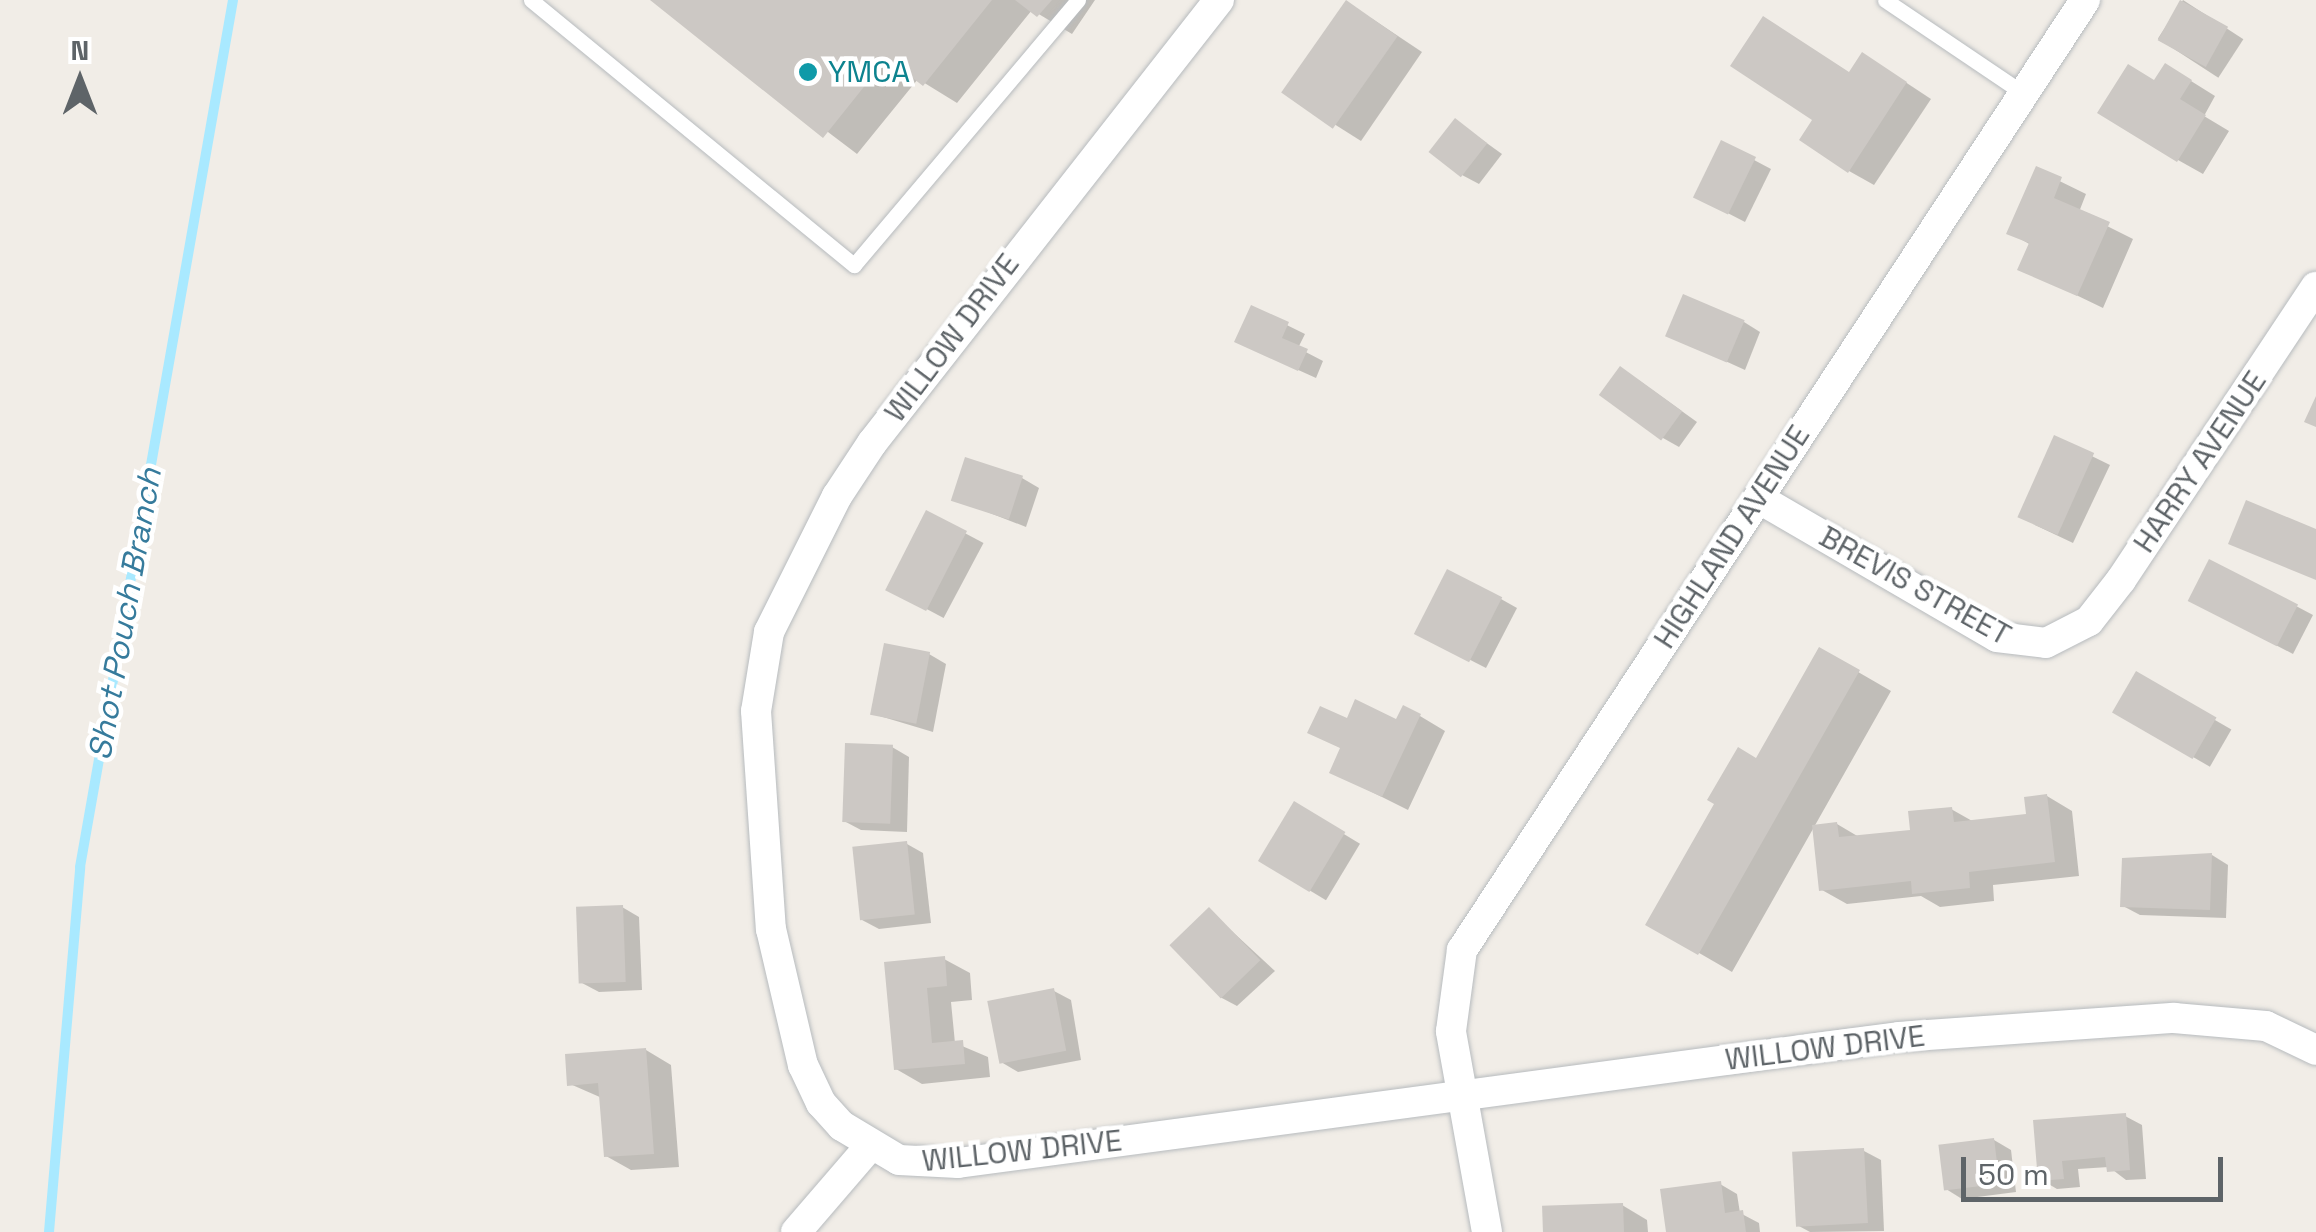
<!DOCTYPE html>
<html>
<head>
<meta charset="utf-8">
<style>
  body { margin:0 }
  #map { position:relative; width:2316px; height:1232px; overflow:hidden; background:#f1ede7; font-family:"Space Grotesk",sans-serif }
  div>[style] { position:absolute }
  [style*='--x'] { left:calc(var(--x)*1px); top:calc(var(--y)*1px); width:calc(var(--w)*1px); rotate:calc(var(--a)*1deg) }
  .shadow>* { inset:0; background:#0003; transform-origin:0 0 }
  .stream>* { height:10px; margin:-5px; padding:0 5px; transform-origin:5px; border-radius:5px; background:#a9e9ff }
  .building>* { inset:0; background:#ccc8c4; transform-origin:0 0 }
  .roads { filter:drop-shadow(0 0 2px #b7bbbe) drop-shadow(0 0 2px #b7bbbe) }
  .service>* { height:15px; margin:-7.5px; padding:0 7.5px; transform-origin:7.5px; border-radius:7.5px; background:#fff }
  .minor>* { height:30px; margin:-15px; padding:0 15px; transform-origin:15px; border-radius:15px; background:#fff }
  .dots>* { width:28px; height:28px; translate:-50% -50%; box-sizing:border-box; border:5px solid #fff; border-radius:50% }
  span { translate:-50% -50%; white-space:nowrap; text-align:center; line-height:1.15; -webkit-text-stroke:9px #fff; paint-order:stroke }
  .culture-label { font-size:30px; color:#0d838f }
  .left { translate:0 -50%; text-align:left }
  .street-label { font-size:30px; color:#5e6468 }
  .water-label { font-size:32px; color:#367b9c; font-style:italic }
  .north { position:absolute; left:30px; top:30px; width:100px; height:100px; -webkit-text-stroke:8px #fff; paint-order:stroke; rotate:0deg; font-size:28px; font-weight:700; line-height:40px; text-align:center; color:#5e6468 }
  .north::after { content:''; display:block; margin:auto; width:35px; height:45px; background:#5e6468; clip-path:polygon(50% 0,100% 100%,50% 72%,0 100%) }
  .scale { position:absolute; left:1961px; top:1157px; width:262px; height:45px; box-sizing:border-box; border:5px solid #5e6468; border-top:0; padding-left:12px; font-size:30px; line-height:35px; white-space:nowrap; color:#5e6468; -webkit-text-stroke:8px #fff; paint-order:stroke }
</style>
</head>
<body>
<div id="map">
  <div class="shadow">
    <div style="clip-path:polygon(654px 0,1095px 0,1072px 34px,1032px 10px,957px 103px,918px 79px,857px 154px)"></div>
    <div style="left:2183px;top:0;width:72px;height:46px;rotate:33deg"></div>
    <div style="clip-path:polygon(1371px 18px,1422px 52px,1361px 141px,1285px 93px)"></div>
    <div style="clip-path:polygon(1887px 70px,1931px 99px,1874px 185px,1849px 171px,1851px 74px)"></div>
    <div style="clip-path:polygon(2191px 81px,2215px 96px,2204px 116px,2229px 131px,2203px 174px,2178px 160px,2156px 83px)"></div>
    <div style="clip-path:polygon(1456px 121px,1502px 154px,1479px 184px,1462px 175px)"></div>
    <div style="clip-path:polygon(1722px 143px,1771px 169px,1745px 222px,1712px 205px)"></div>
    <div style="clip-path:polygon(2037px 170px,2086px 194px,2079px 212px,2133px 239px,2103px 308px,2020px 268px,2031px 245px,2010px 233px)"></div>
    <div style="clip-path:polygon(1252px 308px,1305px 334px,1298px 348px,1323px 361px,1316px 378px,1254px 350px)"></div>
    <div style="clip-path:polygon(1744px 322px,1760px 332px,1745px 370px,1668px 335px)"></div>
    <div style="clip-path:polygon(1637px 379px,1697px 422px,1679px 447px,1663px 438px)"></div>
    <div style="clip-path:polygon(2055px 438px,2110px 465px,2073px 543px,2035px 525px)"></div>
    <div style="clip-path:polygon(1022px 478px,1039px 488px,1026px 527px,954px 499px)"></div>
    <div style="left:927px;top:513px;width:64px;height:85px;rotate:28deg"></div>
    <div style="clip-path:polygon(1501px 599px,1517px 608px,1486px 668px,1439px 644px)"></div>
    <div style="clip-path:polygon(2296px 606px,2313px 615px,2293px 654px,2207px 609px)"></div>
    <div style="clip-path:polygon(1820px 650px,1891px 691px,1732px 972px,1649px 924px,1757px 761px)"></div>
    <div style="clip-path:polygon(929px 654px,946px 664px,933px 732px,873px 714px)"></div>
    <div style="left:2137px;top:675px;width:109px;height:43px;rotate:30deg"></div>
    <div style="clip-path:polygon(1420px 716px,1445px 731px,1408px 810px,1332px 772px,1343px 749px,1310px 732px)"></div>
    <div style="clip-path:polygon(892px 747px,909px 757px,907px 832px,861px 830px,844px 821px)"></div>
    <div style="clip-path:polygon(2047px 796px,2072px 811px,2079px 876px,1993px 885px,1994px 901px,1940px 907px,1921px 896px,1847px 904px,1822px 890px,1837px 824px,1859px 837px,1913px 832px,1951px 809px,1974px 822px,2029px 816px)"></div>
    <div style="left:1294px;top:804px;width:77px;height:66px;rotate:31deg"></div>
    <div style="clip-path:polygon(907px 844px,923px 853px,931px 923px,879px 929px,862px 920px)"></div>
    <div style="clip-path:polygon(2212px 855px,2228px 865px,2226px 918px,2140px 915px,2123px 906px)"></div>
    <div style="clip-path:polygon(622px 907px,639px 917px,642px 990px,599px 992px,582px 983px)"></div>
    <div style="clip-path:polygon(1209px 910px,1275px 971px,1237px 1006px,1220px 997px)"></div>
    <div style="clip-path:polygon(944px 959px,970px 973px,972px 1000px,951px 1002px,955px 1043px,988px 1057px,990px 1077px,922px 1084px,896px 1069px,887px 964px)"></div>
    <div style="clip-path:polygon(1054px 991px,1071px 1000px,1081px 1060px,1018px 1072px,1001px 1062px)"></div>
    <div style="clip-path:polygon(646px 1050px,671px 1065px,679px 1167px,631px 1170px,606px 1156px,602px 1098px,570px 1084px)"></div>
    <div style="clip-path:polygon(2125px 1116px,2142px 1125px,2146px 1179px,2126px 1180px,2109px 1167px,2078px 1169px,2080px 1187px,2057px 1189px,2040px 1179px,2036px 1122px)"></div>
    <div style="clip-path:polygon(1994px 1140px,2011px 1150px,2016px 1192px,1962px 1199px,1946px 1189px)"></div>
    <div style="clip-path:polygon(1864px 1151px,1881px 1160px,1884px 1231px,1810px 1232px,1797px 1225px)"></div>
    <div style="clip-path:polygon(1720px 1184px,1737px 1194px,1740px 1213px,1759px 1223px,1760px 1232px,1668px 1232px)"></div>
    <div style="clip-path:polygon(1622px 1205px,1647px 1220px,1648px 1232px,1546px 1232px)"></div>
  </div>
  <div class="stream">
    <div style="--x:49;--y:1232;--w:366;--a:-85.1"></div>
    <div style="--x:80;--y:867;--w:880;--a:-79.99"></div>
  </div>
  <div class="building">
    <div style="clip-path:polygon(650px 0,992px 0,923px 86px,887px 58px,823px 138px)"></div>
    <div style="clip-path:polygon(1015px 0,1052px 0,1037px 17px)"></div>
    <div style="left:1346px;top:0;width:63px;height:113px;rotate:35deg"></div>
    <div style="left:2180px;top:0;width:55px;height:46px;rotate:29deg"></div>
    <div style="clip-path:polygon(1763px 16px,1849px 72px,1862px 52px,1907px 82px,1848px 173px,1799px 140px,1812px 120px,1730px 66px)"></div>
    <div style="clip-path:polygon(2165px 63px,2192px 80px,2180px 99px,2206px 115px,2177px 162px,2097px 113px,2128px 64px,2154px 80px)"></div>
    <div style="left:1455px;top:118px;width:41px;height:43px;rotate:38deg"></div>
    <div style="left:1721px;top:140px;width:39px;height:64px;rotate:26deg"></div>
    <div style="clip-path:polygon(2036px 166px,2062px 177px,2054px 198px,2110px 222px,2077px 296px,2017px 270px,2029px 243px,2006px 234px)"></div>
    <div style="left:1683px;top:294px;width:67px;height:46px;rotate:23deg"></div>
    <div style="clip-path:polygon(1251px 305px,1289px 322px,1282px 338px,1308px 349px,1298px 371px,1234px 342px)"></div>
    <div style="left:1620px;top:366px;width:77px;height:36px;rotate:36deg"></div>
    <div style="clip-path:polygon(2316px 396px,2316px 427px,2304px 422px)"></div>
    <div style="left:2054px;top:435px;width:44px;height:90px;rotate:24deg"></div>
    <div style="left:965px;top:457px;width:61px;height:46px;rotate:18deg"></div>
    <div style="clip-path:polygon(2246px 500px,2316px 529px,2316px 580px,2228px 544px)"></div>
    <div style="left:926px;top:510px;width:46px;height:90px;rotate:27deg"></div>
    <div style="left:2209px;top:559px;width:100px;height:47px;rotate:27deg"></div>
    <div style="left:1447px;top:569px;width:62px;height:73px;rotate:27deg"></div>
    <div style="left:884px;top:643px;width:47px;height:73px;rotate:11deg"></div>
    <div style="clip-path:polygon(1819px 647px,1860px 670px,1698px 955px,1645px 925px,1714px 804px,1707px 800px,1738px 747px,1756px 758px)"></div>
    <div style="left:2136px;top:671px;width:93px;height:48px;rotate:30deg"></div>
    <div style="clip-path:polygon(1355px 699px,1396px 719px,1403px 705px,1421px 714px,1382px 797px,1329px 773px,1340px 748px,1307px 733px,1320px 706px,1347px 718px)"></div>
    <div style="left:845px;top:743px;width:48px;height:79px;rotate:2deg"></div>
    <div style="clip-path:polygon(2047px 794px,2055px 862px,1969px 872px,1970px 888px,1912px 894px,1911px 881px,1819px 891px,1812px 825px,1837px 822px,1839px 837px,1910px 830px,1908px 811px,1952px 807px,1954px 822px,2026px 814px,2024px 797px)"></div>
    <div style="left:1294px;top:801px;width:60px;height:70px;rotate:31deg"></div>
    <div style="left:907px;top:841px;width:74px;height:55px;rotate:84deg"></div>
    <div style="clip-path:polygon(2212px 853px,2210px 910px,2120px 907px,2122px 858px)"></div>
    <div style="left:623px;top:905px;width:77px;height:47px;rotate:88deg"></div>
    <div style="left:1209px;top:907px;width:74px;height:55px;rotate:46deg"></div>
    <div style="clip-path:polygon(945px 956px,947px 986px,927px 988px,932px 1043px,963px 1040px,965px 1064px,894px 1070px,884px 962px)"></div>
    <div style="left:1054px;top:988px;width:64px;height:68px;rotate:79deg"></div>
    <div style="clip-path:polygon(646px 1048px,654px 1154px,604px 1157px,598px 1083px,567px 1086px,565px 1054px)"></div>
    <div style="clip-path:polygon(2126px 1113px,2130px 1170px,2107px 1172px,2105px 1157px,2062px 1161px,2064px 1179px,2038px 1181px,2033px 1120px)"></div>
    <div style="left:1994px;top:1138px;width:46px;height:56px;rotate:83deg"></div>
    <div style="left:1864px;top:1148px;width:75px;height:72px;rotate:87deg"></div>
    <div style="clip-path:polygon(1721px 1181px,1725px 1213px,1743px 1210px,1746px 1232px,1666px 1232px,1660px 1189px)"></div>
    <div style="left:1623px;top:1203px;width:29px;height:81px;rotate:88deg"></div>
  </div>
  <div class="roads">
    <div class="service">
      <div style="--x:531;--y:0;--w:418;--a:39.4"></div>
      <div style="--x:854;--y:265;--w:347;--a:-49.8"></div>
      <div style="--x:1885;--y:0;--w:166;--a:34"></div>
    </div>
    <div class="minor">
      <div style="--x:1219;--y:0;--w:563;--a:128.07"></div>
      <div style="--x:872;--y:443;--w:64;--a:123.4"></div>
      <div style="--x:837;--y:496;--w:152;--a:116.6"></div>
      <div style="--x:769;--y:632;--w:80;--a:99.3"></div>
      <div style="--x:756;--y:711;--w:219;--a:86.1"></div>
      <div style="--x:771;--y:929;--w:140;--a:76.8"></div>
      <div style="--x:803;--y:1065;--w:42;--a:64.7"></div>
      <div style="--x:821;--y:1103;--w:31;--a:48"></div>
      <div style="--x:842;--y:1126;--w:66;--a:30.8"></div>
      <div style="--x:899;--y:1160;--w:59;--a:2.9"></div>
      <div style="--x:958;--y:1163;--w:949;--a:-7.63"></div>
      <div style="--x:1899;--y:1037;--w:276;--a:-4"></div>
      <div style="--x:2174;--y:1018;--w:92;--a:5"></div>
      <div style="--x:2266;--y:1026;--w:55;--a:25.6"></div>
      <div style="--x:1758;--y:498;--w:276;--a:30.2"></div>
      <div style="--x:1997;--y:637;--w:49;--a:7"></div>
      <div style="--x:2046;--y:643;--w:48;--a:-27.1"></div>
      <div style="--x:2089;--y:621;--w:52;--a:-52"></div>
      <div style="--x:2121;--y:580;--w:352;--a:-56.4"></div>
      <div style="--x:796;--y:1232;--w:112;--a:-49.3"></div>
      <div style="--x:1487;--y:1232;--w:204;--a:-100.2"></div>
      <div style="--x:1451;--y:1031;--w:82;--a:-82.3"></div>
      <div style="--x:1462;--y:950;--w:1136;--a:-56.74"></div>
    </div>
  </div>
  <div class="dots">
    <div style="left:808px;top:72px;background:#0f9aa8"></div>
  </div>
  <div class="culture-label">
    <span class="left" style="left:828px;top:72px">YMCA</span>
  </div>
  <div class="street-label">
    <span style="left:952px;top:338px;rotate:-53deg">WILLOW DRIVE</span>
    <span style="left:2200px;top:462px;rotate:-56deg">HARRY AVENUE</span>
    <span style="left:1732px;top:537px;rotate:-57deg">HIGHLAND AVENUE</span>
    <span style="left:1915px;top:586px;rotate:29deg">BREVIS STREET</span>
    <span style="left:1825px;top:1048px;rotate:-7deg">WILLOW DRIVE</span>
    <span style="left:1022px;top:1151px;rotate:-6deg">WILLOW DRIVE</span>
  </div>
  <div class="water-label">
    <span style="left:125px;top:614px;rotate:-80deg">Shot Pouch Branch</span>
  </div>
  <div class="north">N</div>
  <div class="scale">50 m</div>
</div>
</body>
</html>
